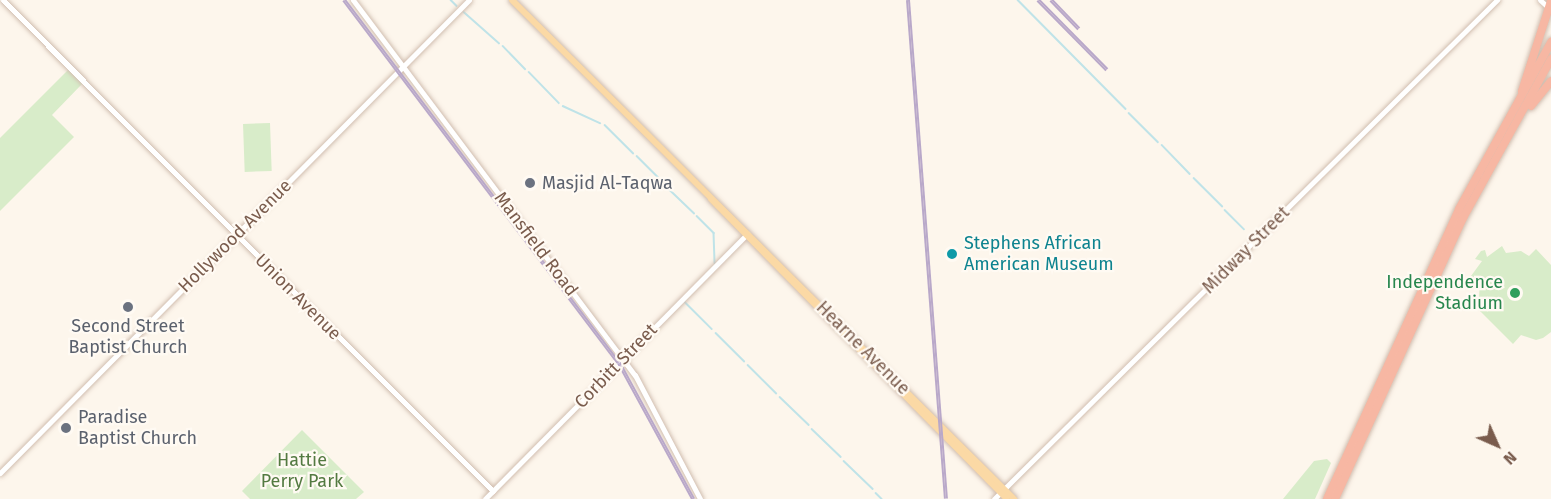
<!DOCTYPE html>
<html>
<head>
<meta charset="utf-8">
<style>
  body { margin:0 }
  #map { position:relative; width:1551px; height:499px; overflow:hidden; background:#fdf6ec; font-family:"Fira Sans",sans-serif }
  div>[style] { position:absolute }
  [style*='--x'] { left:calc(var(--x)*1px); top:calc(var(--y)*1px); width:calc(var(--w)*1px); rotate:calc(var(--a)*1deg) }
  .green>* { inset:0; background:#d8ecc9; transform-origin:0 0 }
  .stream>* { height:1.5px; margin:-0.75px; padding:0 0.75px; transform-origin:0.75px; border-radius:0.75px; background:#bfe3e8 }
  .roads { filter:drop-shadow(0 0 2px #d1beb0) drop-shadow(0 0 2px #d1beb0) }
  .tertiary>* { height:4.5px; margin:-2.25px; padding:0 2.25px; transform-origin:2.25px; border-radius:2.25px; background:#fff }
  .secondary>* { height:5px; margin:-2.5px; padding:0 2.5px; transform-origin:2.5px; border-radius:2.5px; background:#fff }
  .primary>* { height:6px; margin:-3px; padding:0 3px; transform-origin:3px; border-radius:3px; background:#fbd9a5 }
  .motorway>* { height:8px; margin:-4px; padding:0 4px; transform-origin:4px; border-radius:4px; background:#f7b7a3 }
  .rail>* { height:4px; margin-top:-2px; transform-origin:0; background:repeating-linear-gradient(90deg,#fffaf3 0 4.5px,#b9a8c9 0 9px); box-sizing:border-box; border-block:2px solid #b9a8c9 }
  .dots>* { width:16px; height:16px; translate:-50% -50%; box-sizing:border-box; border:3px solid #fffaf3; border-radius:50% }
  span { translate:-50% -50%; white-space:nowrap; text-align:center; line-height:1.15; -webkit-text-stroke:4.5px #fffaf3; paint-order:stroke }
  .worship-label { font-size:18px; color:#5b616d }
  .left { translate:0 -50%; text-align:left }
  .street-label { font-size:18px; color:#7a5c4d }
  .culture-label { font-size:18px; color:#0d838f }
  .leisure-label { font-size:18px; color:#27864d }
  .right { translate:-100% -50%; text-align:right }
  .park-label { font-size:18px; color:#537a41 }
  .north { position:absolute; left:1467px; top:415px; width:60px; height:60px; -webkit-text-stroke:4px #fffaf3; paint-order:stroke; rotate:135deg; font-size:16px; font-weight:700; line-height:24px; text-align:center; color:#7a5c4d }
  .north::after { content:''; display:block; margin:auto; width:21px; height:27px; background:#7a5c4d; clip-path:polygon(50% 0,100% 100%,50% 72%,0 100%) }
</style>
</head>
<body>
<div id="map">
  <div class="green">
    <div style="clip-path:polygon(68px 70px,82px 84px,52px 115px,74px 137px,0 211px,0 138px)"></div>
    <div style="left:270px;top:123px;width:48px;height:27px;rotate:88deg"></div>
    <div style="clip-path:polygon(1502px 246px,1506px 253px,1521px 251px,1529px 256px,1536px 249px,1551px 265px,1551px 332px,1543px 338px,1536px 340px,1521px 335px,1513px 344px,1479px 310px,1484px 305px,1479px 298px,1480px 281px,1471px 276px,1482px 261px,1475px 259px,1481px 251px,1485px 250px,1487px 257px)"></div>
    <div style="clip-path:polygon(302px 430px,364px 492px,356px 499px,250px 499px,242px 491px)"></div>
    <div style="clip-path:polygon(1327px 459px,1331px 463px,1315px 499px,1283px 499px,1314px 461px)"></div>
  </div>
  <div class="stream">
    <div style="--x:451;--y:0;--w:8;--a:45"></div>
    <div style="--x:1018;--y:0;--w:153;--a:45.3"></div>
    <div style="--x:464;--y:12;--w:47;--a:41.5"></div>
    <div style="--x:503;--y:46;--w:32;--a:46"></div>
    <div style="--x:529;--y:72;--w:43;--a:45.9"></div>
    <div style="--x:563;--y:106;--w:41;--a:24.7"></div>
    <div style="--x:1129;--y:113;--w:41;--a:45"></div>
    <div style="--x:605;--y:125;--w:40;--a:45"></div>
    <div style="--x:1162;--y:145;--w:40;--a:46"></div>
    <div style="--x:637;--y:156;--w:41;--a:45"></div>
    <div style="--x:1194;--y:178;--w:40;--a:45"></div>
    <div style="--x:669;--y:189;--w:35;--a:44"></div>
    <div style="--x:1225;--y:210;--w:27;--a:45"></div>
    <div style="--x:697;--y:216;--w:24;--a:45"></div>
    <div style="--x:714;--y:233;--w:30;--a:88"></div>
    <div style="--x:685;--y:302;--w:38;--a:45"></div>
    <div style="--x:716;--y:333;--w:40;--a:45"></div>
    <div style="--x:748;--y:365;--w:40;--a:45"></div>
    <div style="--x:780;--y:397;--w:40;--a:44"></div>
    <div style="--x:812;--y:429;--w:40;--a:44"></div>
    <div style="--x:844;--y:461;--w:40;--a:44"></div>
    <div style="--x:876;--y:493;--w:8;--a:45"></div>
  </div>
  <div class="roads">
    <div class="tertiary">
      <div style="--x:3;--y:0;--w:694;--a:45.06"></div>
      <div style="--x:485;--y:499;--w:373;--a:-45.3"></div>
      <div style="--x:994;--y:499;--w:709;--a:-44.77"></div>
    </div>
    <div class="secondary">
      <div style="--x:353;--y:0;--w:469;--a:53.1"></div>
      <div style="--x:635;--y:375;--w:140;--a:62.3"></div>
      <div style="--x:1540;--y:0;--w:13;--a:42"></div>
      <div style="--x:0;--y:473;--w:666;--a:-45.24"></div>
    </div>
    <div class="primary">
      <div style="--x:512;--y:0;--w:708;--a:44.83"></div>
      <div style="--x:711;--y:199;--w:421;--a:45.4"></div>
    </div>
    <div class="motorway">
      <div style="--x:1522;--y:91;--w:95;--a:-72.1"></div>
      <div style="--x:1531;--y:106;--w:32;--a:-51"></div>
      <div style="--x:1327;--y:499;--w:319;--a:-65.5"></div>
      <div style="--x:1459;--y:209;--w:191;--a:-61.1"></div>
      <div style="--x:1335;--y:499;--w:309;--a:-65.5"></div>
      <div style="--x:1463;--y:218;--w:182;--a:-61"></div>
    </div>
  </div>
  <div class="rail">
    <div style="--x:344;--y:0;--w:455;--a:52.9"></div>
    <div style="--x:619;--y:363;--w:155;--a:61.4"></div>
    <div style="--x:908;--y:0;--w:500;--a:85.65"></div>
    <div style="--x:1038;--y:0;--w:98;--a:45.4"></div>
    <div style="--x:1051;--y:0;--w:40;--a:46"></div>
  </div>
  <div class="dots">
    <div style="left:530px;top:183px;background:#6b7280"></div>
    <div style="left:952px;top:254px;background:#0f9aa8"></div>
    <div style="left:1515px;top:293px;background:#2e9e5b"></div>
    <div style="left:128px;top:307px;background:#6b7280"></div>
    <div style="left:66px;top:428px;background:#6b7280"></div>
  </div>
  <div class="worship-label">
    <span class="left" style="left:542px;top:183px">Masjid Al-Taqwa</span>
    <span style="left:128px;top:337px">Second Street<br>Baptist Church</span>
    <span class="left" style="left:78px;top:428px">Paradise<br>Baptist Church</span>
  </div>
  <div class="street-label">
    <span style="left:235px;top:236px;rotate:-45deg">Hollywood Avenue</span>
    <span style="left:536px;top:244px;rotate:53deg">Mansfield Road</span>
    <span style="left:1246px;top:250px;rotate:-45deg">Midway Street</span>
    <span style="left:298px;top:297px;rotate:45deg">Union Avenue</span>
    <span style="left:863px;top:348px;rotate:45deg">Hearne Avenue</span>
    <span style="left:616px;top:366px;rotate:-46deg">Corbitt Street</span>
  </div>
  <div class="culture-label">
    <span class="left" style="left:964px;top:254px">Stephens African<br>American Museum</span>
  </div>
  <div class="leisure-label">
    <span class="right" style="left:1503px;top:293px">Independence<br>Stadium</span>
  </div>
  <div class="park-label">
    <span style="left:302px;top:471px">Hattie<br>Perry Park</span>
  </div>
  <div class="north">N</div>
</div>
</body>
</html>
